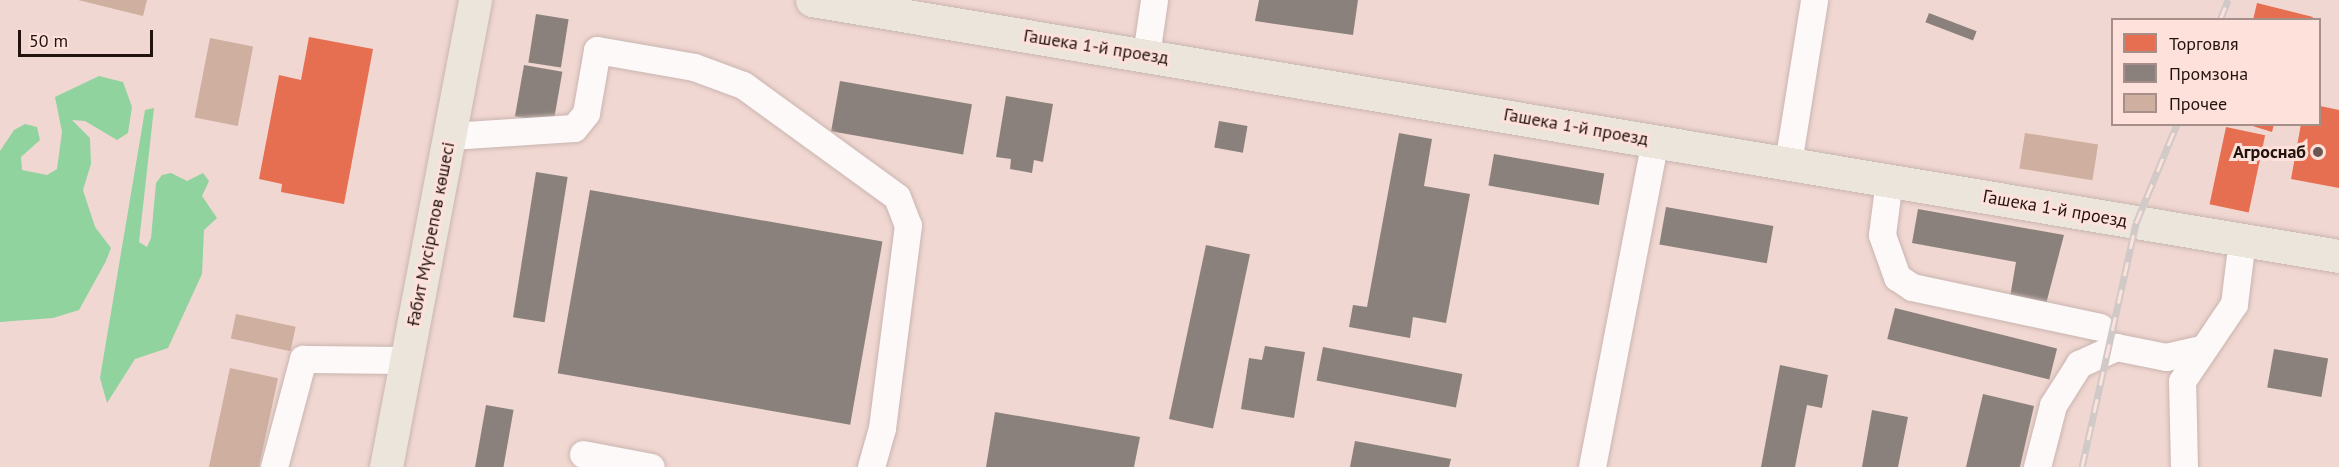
<!DOCTYPE html>
<html>
<head>
<meta charset="utf-8">
<style>
  body { margin:0 }
  #map { position:relative; width:2339px; height:467px; overflow:hidden; background:#f1d7d1; font-family:"PT Sans",sans-serif }
  div>[style] { position:absolute }
  [style*='--x'] { left:calc(var(--x)*1px); top:calc(var(--y)*1px); width:calc(var(--w)*1px); rotate:calc(var(--a)*1deg) }
  .water>* { inset:0; background:#90d39f }
  .shops>* { inset:0; background:#e76f51; transform-origin:0 0 }
  .industry>* { inset:0; background:#8a817c; transform-origin:0 0 }
  .building>* { inset:0; background:#ceafa0; transform-origin:0 0 }
  .roads { filter:drop-shadow(0 0 2px #c9b5b1) drop-shadow(0 0 2px #c9b5b1) }
  .minor>* { height:27px; margin:-13.5px; padding:0 13.5px; transform-origin:13.5px; border-radius:13.5px; background:#fdf9f8 }
  .major>* { height:33px; margin:-16.5px; padding:0 16.5px; transform-origin:16.5px; border-radius:16.5px; background:#ebe5dc }
  .rail>* { height:7px; margin-top:-3.5px; transform-origin:0; background:repeating-linear-gradient(90deg,#fee1db 0 14px,#d0c9c7 0 28px); box-sizing:border-box; border-block:2px solid #d0c9c7 }
  .dots>* { width:16px; height:16px; translate:-50% -50%; box-sizing:border-box; border:3px solid #fee1db; border-radius:50% }
  span { translate:-50% -50%; white-space:nowrap; text-align:center; line-height:1.15; -webkit-text-stroke:6px #fee1db; paint-order:stroke }
  .street-label { font-size:18px; color:#23130f }
  .poi-label { font-size:18px; color:#23130f; font-weight:700 }
  .right { translate:-100% -50%; text-align:right }
  .legend { position:absolute; left:2111px; top:18px; width:210px; height:108px; box-sizing:border-box; background:#fee1db; border:2px solid #a68f89; margin:0; padding:8px 10px; list-style:none; font-size:18px; color:#23130f }
  .legend li { display:flex; align-items:center; gap:12px; height:30px }
  .legend b { width:30px; border:2px solid #a68f89 }
  .scale { position:absolute; left:18px; top:30px; width:135px; height:27px; box-sizing:border-box; border:3px solid #23130f; border-top:0; padding-left:8px; font-size:18px; line-height:21px; white-space:nowrap; color:#23130f; -webkit-text-stroke:4px #fee1db; paint-order:stroke }
</style>
</head>
<body>
<div id="map">
  <div class="water">
    <div style="clip-path:polygon(99px 76px,123px 82px,132px 107px,128px 133px,117px 140px,85px 121px,72px 120px,90px 138px,91px 164px,83px 190px,95px 227px,111px 248px,106px 261px,79px 310px,53px 318px,0 322px,0 151px,14px 130px,25px 124px,37px 127px,40px 140px,21px 157px,22px 170px,47px 175px,57px 169px,62px 132px,55px 97px)"></div>
    <div style="clip-path:polygon(154px 108px,139px 242px,147px 247px,151px 238px,156px 183px,162px 175px,171px 173px,187px 181px,203px 173px,209px 181px,202px 196px,217px 218px,204px 230px,202px 274px,168px 348px,135px 359px,107px 403px,100px 378px,145px 110px)"></div>
  </div>
  <div class="shops">
    <div style="clip-path:polygon(2257px 3px,2313px 17px,2312px 20px,2253px 20px)"></div>
    <div style="clip-path:polygon(309px 37px,373px 49px,344px 204px,281px 192px,282px 184px,259px 179px,279px 75px,301px 80px)"></div>
    <div style="clip-path:polygon(2320px 106px,2339px 110px,2339px 188px,2291px 179px,2301px 124px,2320px 124px)"></div>
    <div style="clip-path:polygon(2246px 124px,2274px 124px,2272px 132px)"></div>
    <div style="left:2226px;top:127px;width:40px;height:79px;rotate:12deg"></div>
  </div>
  <div class="industry">
    <div style="clip-path:polygon(1259px 0,1358px 0,1353px 35px,1255px 21px)"></div>
    <div style="left:1929px;top:13px;width:51px;height:10px;rotate:21deg"></div>
    <div style="left:536px;top:14px;width:33px;height:49px;rotate:9deg"></div>
    <div style="left:524px;top:65px;width:39px;height:52px;rotate:10deg"></div>
    <div style="left:840px;top:81px;width:134px;height:51px;rotate:10deg"></div>
    <div style="clip-path:polygon(1006px 96px,1053px 104px,1043px 162px,1034px 160px,1032px 173px,1010px 169px,1011px 159px,996px 157px)"></div>
    <div style="left:1219px;top:121px;width:29px;height:27px;rotate:10deg"></div>
    <div style="clip-path:polygon(1399px 133px,1432px 139px,1424px 186px,1470px 194px,1446px 323px,1413px 317px,1410px 338px,1349px 327px,1353px 305px,1367px 307px)"></div>
    <div style="left:1494px;top:154px;width:112px;height:32px;rotate:10deg"></div>
    <div style="left:536px;top:172px;width:32px;height:147px;rotate:9deg"></div>
    <div style="left:590px;top:190px;width:297px;height:186px;rotate:10deg"></div>
    <div style="left:1666px;top:207px;width:109px;height:38px;rotate:10deg"></div>
    <div style="clip-path:polygon(1918px 209px,2064px 235px,2046px 304px,2010px 297px,2016px 262px,1912px 243px)"></div>
    <div style="left:1206px;top:245px;width:45px;height:178px;rotate:12deg"></div>
    <div style="left:1895px;top:308px;width:167px;height:32px;rotate:14deg"></div>
    <div style="clip-path:polygon(1265px 346px,1305px 352px,1294px 418px,1241px 409px,1249px 358px,1262px 360px)"></div>
    <div style="left:1323px;top:347px;width:142px;height:34px;rotate:11deg"></div>
    <div style="left:2274px;top:349px;width:55px;height:39px;rotate:10deg"></div>
    <div style="clip-path:polygon(1780px 365px,1828px 375px,1822px 408px,1807px 405px,1795px 467px,1761px 467px)"></div>
    <div style="clip-path:polygon(1983px 394px,2034px 406px,2020px 467px,1966px 467px)"></div>
    <div style="left:486px;top:405px;width:28px;height:63px;rotate:10deg"></div>
    <div style="clip-path:polygon(1872px 410px,1908px 417px,1898px 467px,1862px 467px)"></div>
    <div style="clip-path:polygon(995px 412px,1140px 437px,1134px 467px,986px 467px)"></div>
    <div style="clip-path:polygon(1355px 441px,1451px 459px,1449px 467px,1350px 467px)"></div>
  </div>
  <div class="building">
    <div style="clip-path:polygon(78px 0,147px 0,143px 16px)"></div>
    <div style="left:210px;top:38px;width:44px;height:81px;rotate:11deg"></div>
    <div style="left:2025px;top:133px;width:74px;height:36px;rotate:9deg"></div>
    <div style="left:236px;top:314px;width:61px;height:25px;rotate:12deg"></div>
    <div style="left:230px;top:368px;width:49px;height:101px;rotate:12deg"></div>
  </div>
  <div class="roads">
    <div class="minor">
      <div style="--x:1146;--y:55;--w:56;--a:-81.7"></div>
      <div style="--x:450;--y:136;--w:124;--a:-3.7"></div>
      <div style="--x:574;--y:128;--w:19;--a:-51"></div>
      <div style="--x:586;--y:113;--w:64;--a:-80.1"></div>
      <div style="--x:597;--y:50;--w:98;--a:9.9"></div>
      <div style="--x:694;--y:67;--w:52;--a:20.2"></div>
      <div style="--x:743;--y:85;--w:190;--a:36"></div>
      <div style="--x:897;--y:197;--w:30;--a:69"></div>
      <div style="--x:908;--y:225;--w:205;--a:97.3"></div>
      <div style="--x:882;--y:428;--w:41;--a:105.8"></div>
      <div style="--x:1788;--y:163;--w:165;--a:-80.9"></div>
      <div style="--x:1889;--y:180;--w:55;--a:97.3"></div>
      <div style="--x:1882;--y:235;--w:45;--a:70.3"></div>
      <div style="--x:1897;--y:277;--w:18;--a:34"></div>
      <div style="--x:1912;--y:287;--w:192;--a:12"></div>
      <div style="--x:583;--y:454;--w:69;--a:10.8"></div>
      <div style="--x:274;--y:467;--w:112;--a:-75"></div>
      <div style="--x:303;--y:359;--w:103;--a:0.6"></div>
      <div style="--x:1592;--y:467;--w:332;--a:-79.1"></div>
      <div style="--x:2037;--y:467;--w:64;--a:-75.5"></div>
      <div style="--x:2053;--y:405;--w:49;--a:-57.6"></div>
      <div style="--x:2079;--y:364;--w:41;--a:-24.7"></div>
      <div style="--x:2116;--y:347;--w:51;--a:11.3"></div>
      <div style="--x:2166;--y:357;--w:37;--a:-13"></div>
      <div style="--x:2184;--y:467;--w:86;--a:-91.3"></div>
      <div style="--x:2182;--y:381;--w:93;--a:-56"></div>
      <div style="--x:2234;--y:304;--w:64;--a:-82.9"></div>
    </div>
    <div class="major">
      <div style="--x:812;--y:0;--w:1548;--a:9.52"></div>
      <div style="--x:386;--y:467;--w:475;--a:-79.2"></div>
    </div>
  </div>
  <div class="rail">
    <div style="--x:2220;--y:20;--w:22;--a:-68"></div>
    <div style="--x:2082;--y:467;--w:250;--a:-77.5"></div>
    <div style="--x:2136;--y:223;--w:107;--a:-67.5"></div>
  </div>
  <div class="dots">
    <div style="left:2318px;top:152px;background:#6b5853"></div>
  </div>
  <div class="street-label">
    <span style="left:1096px;top:47px;rotate:9deg">Гашека 1-й проезд</span>
    <span style="left:1576px;top:127px;rotate:10deg">Гашека 1-й проезд</span>
    <span style="left:2055px;top:209px;rotate:10deg">Гашека 1-й проезд</span>
    <span style="left:431px;top:234px;rotate:-79deg">Ғабит Мүсірепов көшесі</span>
  </div>
  <div class="poi-label">
    <span class="right" style="left:2306px;top:152px">Агроснаб</span>
  </div>
  <ul class="legend">
  <li><b style="height:16px;background:#e76f51"></b>Торговля</li>
  <li><b style="height:16px;background:#8a817c"></b>Промзона</li>
  <li><b style="height:16px;background:#ceafa0"></b>Прочее</li>
  </ul>
  <div class="scale">50 m</div>
</div>
</body>
</html>
